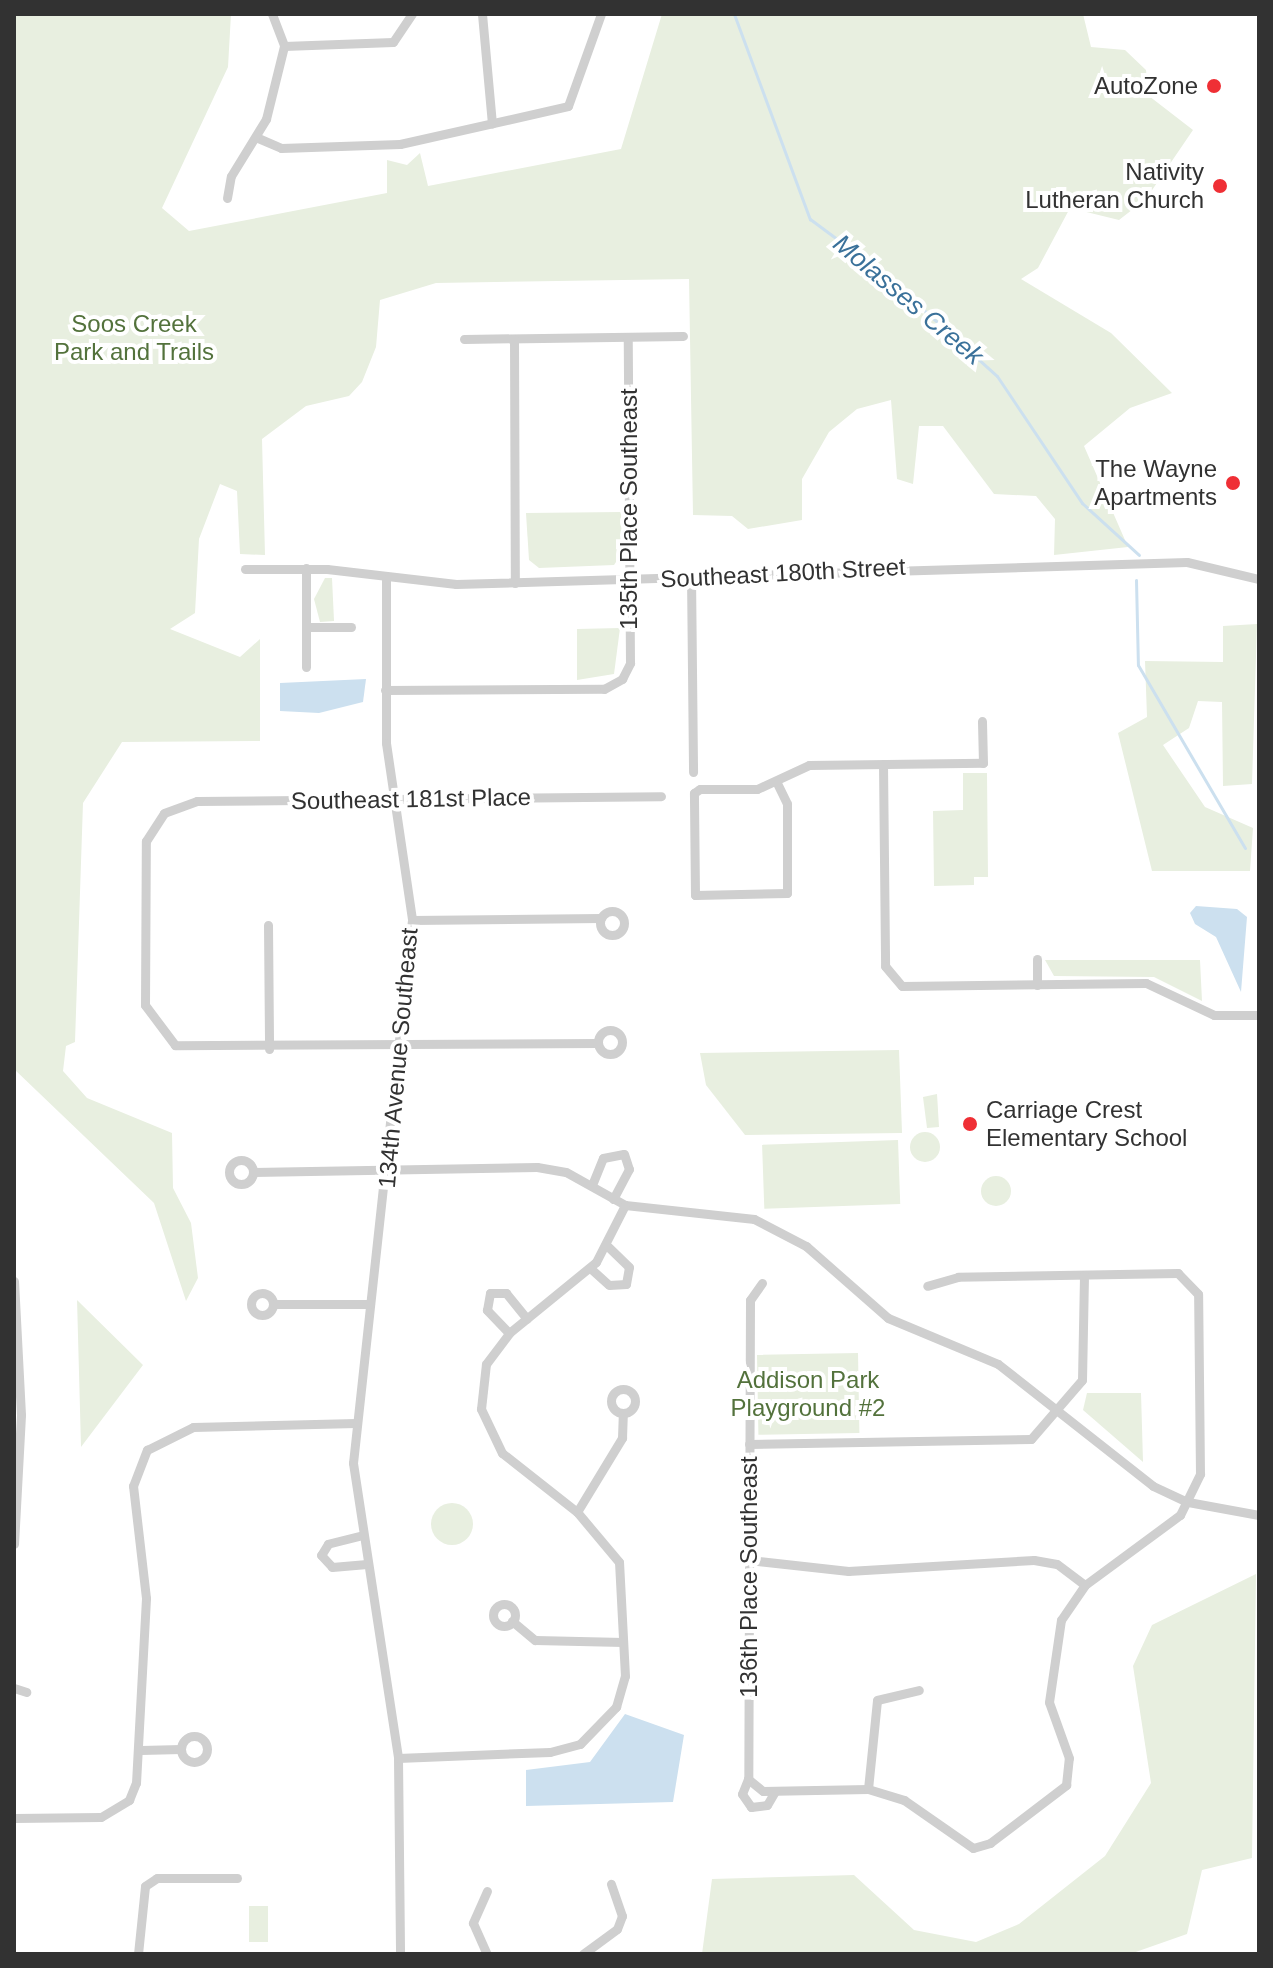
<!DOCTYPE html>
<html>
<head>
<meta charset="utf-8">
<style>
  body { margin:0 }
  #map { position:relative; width:1273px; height:1968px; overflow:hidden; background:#fff; font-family:Helvetica,sans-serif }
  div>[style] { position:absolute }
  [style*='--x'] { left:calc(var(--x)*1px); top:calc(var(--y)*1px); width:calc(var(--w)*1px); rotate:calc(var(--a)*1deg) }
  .green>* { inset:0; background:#e8efe0; transform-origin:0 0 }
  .round { border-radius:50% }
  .water>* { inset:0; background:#cce0ef }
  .stream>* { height:3px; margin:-1.5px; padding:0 1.5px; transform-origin:1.5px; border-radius:1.5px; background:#cce0ef }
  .minor>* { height:9px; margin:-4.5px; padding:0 4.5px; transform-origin:4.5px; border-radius:4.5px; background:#cfcfcf }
  .minor>.ring { margin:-4.5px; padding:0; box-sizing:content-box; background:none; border:9px solid #cfcfcf; border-radius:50% }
  .dots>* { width:22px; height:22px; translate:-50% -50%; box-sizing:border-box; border:4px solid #fff; border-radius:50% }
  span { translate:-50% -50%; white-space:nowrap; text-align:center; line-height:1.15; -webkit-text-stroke:8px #fff; paint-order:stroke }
  .poi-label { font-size:24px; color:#323232 }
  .right { translate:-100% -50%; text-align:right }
  .left { translate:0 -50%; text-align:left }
  .park-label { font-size:24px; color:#53723c }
  .street-label { font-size:24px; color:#323232 }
  .water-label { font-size:26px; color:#3a719a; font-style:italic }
  .frame { position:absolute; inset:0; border:16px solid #323232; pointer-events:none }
</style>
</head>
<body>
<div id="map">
  <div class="green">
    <div style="clip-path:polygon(14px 14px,231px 14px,228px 67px,162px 208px,189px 231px,387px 193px,387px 160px,407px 165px,420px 153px,428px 186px,621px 149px,662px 14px,1083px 14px,1091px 47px,1125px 50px,1146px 70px,1149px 96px,1193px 130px,1146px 199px,1119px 220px,1070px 208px,1038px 268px,1021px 279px,1111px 333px,1172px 393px,1130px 408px,1084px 446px,1128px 547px,1054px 555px,1055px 519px,1036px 496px,994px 494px,943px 426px,919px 426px,913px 484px,897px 479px,891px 400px,857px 409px,829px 432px,802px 479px,802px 520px,748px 529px,732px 516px,693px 515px,689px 279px,436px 283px,380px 300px,376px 347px,362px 382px,349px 396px,306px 406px,262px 439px,265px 555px,240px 554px,237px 491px,220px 484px,199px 539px,195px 613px,170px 629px,240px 657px,260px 639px,260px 741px,122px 742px,83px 803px,75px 1042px,66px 1046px,63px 1071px,87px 1098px,172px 1133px,173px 1188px,191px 1223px,198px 1278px,186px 1301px,154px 1203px,14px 1069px)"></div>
    <div style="clip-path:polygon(621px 512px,622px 553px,614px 565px,539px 568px,529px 560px,526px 513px)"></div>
    <div style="clip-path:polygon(325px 578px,332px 578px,334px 621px,320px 622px,314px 599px)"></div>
    <div style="clip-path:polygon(1257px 624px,1252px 784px,1223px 786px,1222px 702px,1198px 701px,1189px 728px,1163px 745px,1205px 807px,1253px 828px,1250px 871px,1152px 871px,1118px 733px,1147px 717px,1145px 661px,1223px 662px,1223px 626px)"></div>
    <div style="clip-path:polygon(620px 628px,614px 674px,577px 680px,577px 629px)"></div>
    <div style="clip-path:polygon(963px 773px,987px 773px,988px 877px,974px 877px,974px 885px,934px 886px,933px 811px,963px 810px)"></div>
    <div style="clip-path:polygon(1045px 960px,1200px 960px,1202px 1001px,1154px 977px,1054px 976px)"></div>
    <div style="clip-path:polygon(899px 1050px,902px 1133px,745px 1135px,706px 1085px,700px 1053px)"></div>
    <div style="clip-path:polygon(937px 1094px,939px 1127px,927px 1128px,923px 1097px)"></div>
    <div class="round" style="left:910px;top:1132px;width:30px;height:30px"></div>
    <div style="left:898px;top:1140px;width:64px;height:136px;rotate:88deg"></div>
    <div class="round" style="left:981px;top:1176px;width:30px;height:30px"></div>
    <div style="clip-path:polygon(77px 1300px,143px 1365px,81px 1447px,77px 1299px)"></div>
    <div style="left:858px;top:1353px;width:80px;height:101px;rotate:89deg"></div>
    <div style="clip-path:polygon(1087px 1393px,1141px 1393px,1143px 1462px,1083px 1410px)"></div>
    <div class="round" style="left:431px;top:1503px;width:42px;height:42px"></div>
    <div style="clip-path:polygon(1256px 1574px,1252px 1858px,1202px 1870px,1187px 1934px,1130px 1954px,702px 1954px,712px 1879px,854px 1875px,914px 1930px,976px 1942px,1019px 1924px,1105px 1856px,1151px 1783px,1133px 1666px,1152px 1625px)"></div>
    <div style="left:268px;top:1906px;width:36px;height:19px;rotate:90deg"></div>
  </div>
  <div class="water">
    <div style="clip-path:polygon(366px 679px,363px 702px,319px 713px,280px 711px,280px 683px)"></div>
    <div style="clip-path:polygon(1196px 906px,1237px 909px,1247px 917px,1241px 992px,1216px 937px,1195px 924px,1190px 913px)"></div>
    <div style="clip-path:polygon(625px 1714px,684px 1735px,673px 1802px,526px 1806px,526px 1770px,590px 1762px)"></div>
  </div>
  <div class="stream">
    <div style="--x:734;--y:14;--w:219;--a:69.7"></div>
    <div style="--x:810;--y:219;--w:92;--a:36.6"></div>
    <div style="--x:884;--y:274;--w:152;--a:42.1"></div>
    <div style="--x:997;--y:376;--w:153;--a:56.2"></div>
    <div style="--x:1082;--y:503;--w:77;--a:42.4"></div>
    <div style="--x:1136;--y:580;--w:85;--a:88.7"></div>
    <div style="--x:1138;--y:665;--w:212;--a:59.7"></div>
  </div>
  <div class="minor">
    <div style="--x:272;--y:14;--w:34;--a:69"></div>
    <div style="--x:482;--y:14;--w:110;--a:84.8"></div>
    <div style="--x:284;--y:46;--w:109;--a:-2.1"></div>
    <div style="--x:393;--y:42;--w:34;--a:-56"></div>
    <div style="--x:258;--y:138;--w:25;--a:23"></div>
    <div style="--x:281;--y:148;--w:119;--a:-1.9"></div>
    <div style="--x:400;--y:144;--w:172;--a:-12.7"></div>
    <div style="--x:568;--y:106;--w:98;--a:-70.3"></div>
    <div style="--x:227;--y:198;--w:22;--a:-80"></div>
    <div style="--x:231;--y:176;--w:67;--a:-58.4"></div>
    <div style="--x:266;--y:119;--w:75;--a:-76.1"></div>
    <div style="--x:464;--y:339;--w:219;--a:-0.8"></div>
    <div style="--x:514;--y:339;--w:244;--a:89.8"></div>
    <div style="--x:245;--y:569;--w:82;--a:0"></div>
    <div style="--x:327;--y:569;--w:130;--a:6.6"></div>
    <div style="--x:456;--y:584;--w:731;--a:-1.72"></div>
    <div style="--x:1187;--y:562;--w:74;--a:13.3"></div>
    <div style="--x:691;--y:575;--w:197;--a:89.4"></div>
    <div style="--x:386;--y:579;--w:164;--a:90"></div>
    <div style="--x:386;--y:743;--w:179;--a:81.6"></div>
    <div style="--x:412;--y:920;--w:546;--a:96.2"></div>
    <div style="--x:353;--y:1463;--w:298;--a:81.3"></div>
    <div style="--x:398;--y:1758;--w:196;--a:89.4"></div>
    <div style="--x:307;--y:627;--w:44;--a:0"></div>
    <div style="--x:306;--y:667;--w:99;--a:-90"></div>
    <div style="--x:385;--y:690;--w:219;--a:-0.3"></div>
    <div style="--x:604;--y:689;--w:21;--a:-29"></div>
    <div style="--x:622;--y:679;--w:18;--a:-63"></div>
    <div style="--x:630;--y:663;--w:326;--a:-90.4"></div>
    <div style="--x:883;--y:764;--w:202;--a:89.4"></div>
    <div style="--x:885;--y:966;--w:26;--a:50"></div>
    <div style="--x:902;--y:986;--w:244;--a:-0.7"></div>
    <div style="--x:1146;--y:983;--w:75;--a:25.2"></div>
    <div style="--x:1214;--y:1015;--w:45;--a:0"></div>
    <div style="--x:776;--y:781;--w:25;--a:64"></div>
    <div style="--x:787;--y:804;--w:89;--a:90"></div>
    <div style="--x:787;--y:893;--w:92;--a:178.8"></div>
    <div style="--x:695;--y:895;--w:102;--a:-90.6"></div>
    <div style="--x:694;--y:793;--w:7;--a:-34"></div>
    <div style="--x:700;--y:789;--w:57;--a:0"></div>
    <div style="--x:757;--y:789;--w:57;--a:-24.8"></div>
    <div style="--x:809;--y:765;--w:174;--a:-0.7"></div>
    <div style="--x:983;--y:763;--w:42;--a:-91.4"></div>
    <div class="ring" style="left:600px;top:911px;width:15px;height:15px"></div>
    <div style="--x:412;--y:920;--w:189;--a:-0.6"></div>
    <div style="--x:268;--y:925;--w:124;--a:89.5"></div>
    <div style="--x:1037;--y:959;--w:26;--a:90"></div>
    <div class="ring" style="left:598px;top:1030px;width:15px;height:15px"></div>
    <div style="--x:598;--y:1043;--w:423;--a:179.7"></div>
    <div style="--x:175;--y:1045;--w:50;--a:-126.9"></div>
    <div style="--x:145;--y:1005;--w:164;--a:-89.7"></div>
    <div style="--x:146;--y:841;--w:33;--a:-57"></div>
    <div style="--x:164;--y:813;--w:35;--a:-20"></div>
    <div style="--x:197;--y:801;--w:464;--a:-0.6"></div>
    <div class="ring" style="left:229px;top:1160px;width:15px;height:15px"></div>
    <div style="--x:253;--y:1172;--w:284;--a:-1"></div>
    <div style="--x:537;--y:1167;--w:29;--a:10"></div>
    <div style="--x:566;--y:1172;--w:68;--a:29.2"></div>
    <div style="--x:625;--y:1205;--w:130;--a:6.2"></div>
    <div style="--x:754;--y:1219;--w:59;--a:27.4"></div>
    <div style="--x:806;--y:1246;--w:109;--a:41.3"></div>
    <div style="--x:888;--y:1318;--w:119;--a:22.7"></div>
    <div style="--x:998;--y:1364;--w:197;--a:38.2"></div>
    <div style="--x:1153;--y:1486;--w:38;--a:25"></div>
    <div style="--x:1188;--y:1502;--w:72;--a:10.4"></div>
    <div style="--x:592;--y:1185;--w:29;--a:-68"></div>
    <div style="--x:603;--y:1158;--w:21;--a:-11"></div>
    <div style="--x:624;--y:1154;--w:16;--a:72"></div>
    <div style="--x:629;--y:1169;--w:34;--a:118"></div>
    <div style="--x:590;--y:1268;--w:25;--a:42"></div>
    <div style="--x:609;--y:1285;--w:17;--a:-3"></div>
    <div style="--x:626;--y:1284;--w:17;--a:-80"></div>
    <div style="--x:629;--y:1267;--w:29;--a:-136"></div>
    <div style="--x:14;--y:1281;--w:134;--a:87"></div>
    <div style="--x:21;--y:1415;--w:129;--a:93.1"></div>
    <div style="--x:762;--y:1283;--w:21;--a:125"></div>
    <div style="--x:750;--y:1300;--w:479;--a:90.2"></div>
    <div style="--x:748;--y:1779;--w:19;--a:39"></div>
    <div style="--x:763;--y:1791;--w:105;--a:-1.1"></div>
    <div style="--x:868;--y:1789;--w:38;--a:17"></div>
    <div style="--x:904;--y:1800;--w:84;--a:34.8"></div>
    <div style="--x:973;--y:1848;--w:18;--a:-16"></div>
    <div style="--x:990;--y:1843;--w:96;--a:-37.3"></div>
    <div style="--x:1066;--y:1785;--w:27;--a:-84"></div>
    <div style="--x:1069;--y:1758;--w:59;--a:-109.7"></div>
    <div style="--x:1049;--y:1702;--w:83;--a:-81.7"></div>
    <div style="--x:1061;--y:1620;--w:42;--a:-55.6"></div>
    <div style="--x:1085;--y:1585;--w:118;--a:-36.4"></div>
    <div style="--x:1180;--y:1515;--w:46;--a:-64"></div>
    <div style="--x:1200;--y:1474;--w:180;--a:-90.6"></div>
    <div style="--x:1198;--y:1294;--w:29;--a:-134"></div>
    <div style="--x:1178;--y:1273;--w:220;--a:179"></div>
    <div style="--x:958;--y:1277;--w:32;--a:164"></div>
    <div class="ring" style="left:251px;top:1293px;width:13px;height:13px"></div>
    <div style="--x:274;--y:1304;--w:96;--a:0"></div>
    <div style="--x:509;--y:1333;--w:32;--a:-134"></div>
    <div style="--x:487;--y:1310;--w:17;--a:-80"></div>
    <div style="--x:490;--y:1293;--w:16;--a:0"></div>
    <div style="--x:506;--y:1293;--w:33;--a:51"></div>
    <div class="ring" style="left:611px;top:1389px;width:15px;height:15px"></div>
    <div style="--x:749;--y:1444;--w:282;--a:-1"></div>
    <div style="--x:1031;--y:1439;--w:78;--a:-49.2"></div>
    <div style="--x:1082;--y:1380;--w:105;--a:-88.9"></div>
    <div style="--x:577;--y:1512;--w:87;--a:-58.7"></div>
    <div style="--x:622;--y:1438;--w:24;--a:-88"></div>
    <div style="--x:359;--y:1536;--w:32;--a:166"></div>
    <div style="--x:328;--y:1544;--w:13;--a:122"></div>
    <div style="--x:321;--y:1555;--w:16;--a:47"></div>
    <div style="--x:332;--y:1567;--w:32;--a:-5"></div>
    <div style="--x:749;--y:1560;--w:100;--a:6.3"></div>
    <div style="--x:848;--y:1571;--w:186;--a:-3.4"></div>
    <div style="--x:1034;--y:1560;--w:23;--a:10"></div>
    <div style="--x:1057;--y:1564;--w:35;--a:37"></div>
    <div class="ring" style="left:493px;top:1604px;width:13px;height:13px"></div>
    <div style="--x:512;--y:1621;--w:30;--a:40"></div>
    <div style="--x:535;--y:1640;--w:88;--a:1.3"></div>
    <div style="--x:14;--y:1688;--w:13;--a:18"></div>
    <div class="ring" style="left:181px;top:1736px;width:17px;height:17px"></div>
    <div style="--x:141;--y:1750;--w:40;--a:-1.4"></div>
    <div style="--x:398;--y:1758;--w:152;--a:-2.3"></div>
    <div style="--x:550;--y:1752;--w:31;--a:-15"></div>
    <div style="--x:580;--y:1744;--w:52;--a:-45.8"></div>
    <div style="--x:616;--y:1707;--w:32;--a:-74"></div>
    <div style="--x:625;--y:1676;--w:114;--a:-93"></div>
    <div style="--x:619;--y:1562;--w:65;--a:-130"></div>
    <div style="--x:577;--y:1512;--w:95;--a:-141.8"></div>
    <div style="--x:502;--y:1453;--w:49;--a:-115.5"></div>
    <div style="--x:481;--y:1409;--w:45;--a:-83.7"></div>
    <div style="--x:486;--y:1364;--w:39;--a:-53"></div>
    <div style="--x:509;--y:1333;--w:112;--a:-39.2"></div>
    <div style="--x:596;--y:1262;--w:64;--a:-63"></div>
    <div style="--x:748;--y:1779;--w:16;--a:112"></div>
    <div style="--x:742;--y:1794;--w:16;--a:55"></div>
    <div style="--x:751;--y:1807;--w:16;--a:-7"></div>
    <div style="--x:767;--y:1805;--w:16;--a:-60"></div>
    <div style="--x:868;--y:1789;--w:89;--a:-84.2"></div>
    <div style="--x:877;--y:1700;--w:43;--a:-13.4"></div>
    <div style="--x:14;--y:1818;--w:87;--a:-0.7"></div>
    <div style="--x:101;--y:1817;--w:33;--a:-31"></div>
    <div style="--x:129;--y:1800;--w:18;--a:-68"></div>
    <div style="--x:136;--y:1783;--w:185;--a:-86.9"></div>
    <div style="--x:146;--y:1598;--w:113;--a:-96.6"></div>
    <div style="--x:133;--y:1486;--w:39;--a:-69"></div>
    <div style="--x:147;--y:1450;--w:51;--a:-26.6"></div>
    <div style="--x:193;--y:1427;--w:163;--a:-1.4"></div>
    <div style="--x:487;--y:1891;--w:35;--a:114"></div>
    <div style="--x:473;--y:1923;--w:34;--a:66"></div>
    <div style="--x:138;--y:1954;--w:68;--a:-84.1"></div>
    <div style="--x:145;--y:1886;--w:14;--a:-34"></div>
    <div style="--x:157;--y:1878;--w:80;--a:0"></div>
    <div style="--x:583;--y:1954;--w:42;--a:-36.3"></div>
    <div style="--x:617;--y:1929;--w:14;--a:-69"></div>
    <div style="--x:622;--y:1916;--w:34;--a:-109"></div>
  </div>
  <div class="dots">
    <div style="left:1214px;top:86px;background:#ef2f35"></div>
    <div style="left:1220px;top:186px;background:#ef2f35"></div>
    <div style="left:1233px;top:483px;background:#ef2f35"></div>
    <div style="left:970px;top:1124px;background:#ef2f35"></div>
  </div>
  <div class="poi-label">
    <span class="right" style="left:1198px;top:86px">AutoZone</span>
    <span class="right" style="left:1204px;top:186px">Nativity<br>Lutheran Church</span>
    <span class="right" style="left:1217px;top:483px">The Wayne<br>Apartments</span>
    <span class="left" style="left:986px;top:1124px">Carriage Crest<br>Elementary School</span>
  </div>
  <div class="park-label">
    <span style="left:134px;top:338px">Soos Creek<br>Park and Trails</span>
    <span style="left:808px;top:1394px">Addison Park<br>Playground #2</span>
  </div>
  <div class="street-label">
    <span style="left:629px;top:509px;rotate:-90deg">135th Place Southeast</span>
    <span style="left:783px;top:573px;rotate:-3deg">Southeast 180th Street</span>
    <span style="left:411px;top:799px;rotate:-1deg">Southeast 181st Place</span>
    <span style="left:398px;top:1058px;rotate:-85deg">134th Avenue Southeast</span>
    <span style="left:749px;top:1577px;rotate:-90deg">136th Place Southeast</span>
  </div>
  <div class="water-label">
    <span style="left:908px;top:300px;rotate:40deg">Molasses Creek</span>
  </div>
  <div class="frame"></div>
</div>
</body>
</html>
